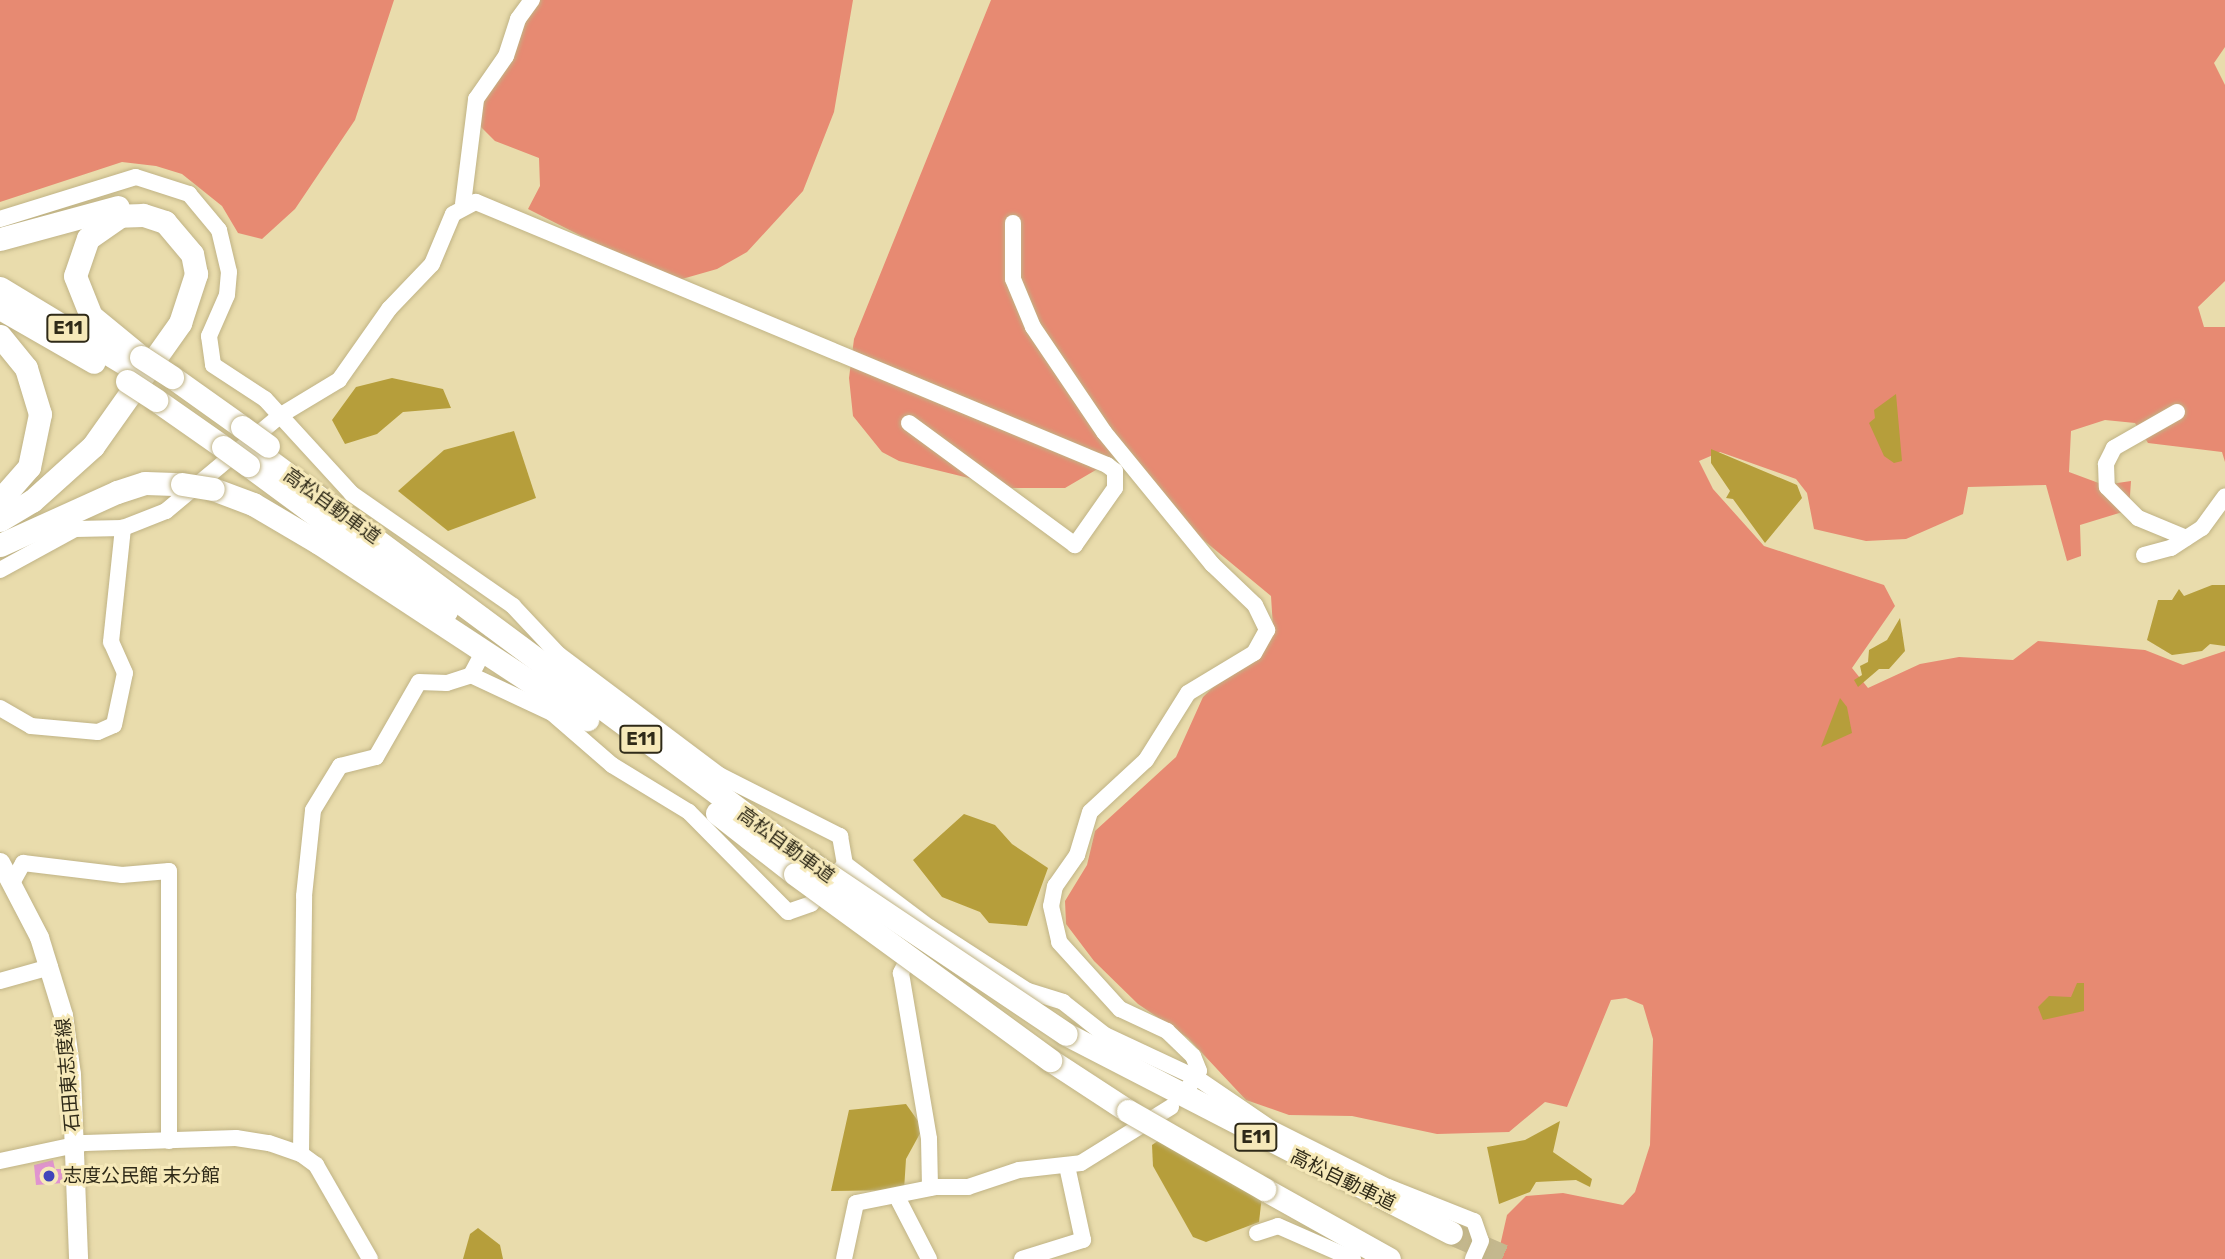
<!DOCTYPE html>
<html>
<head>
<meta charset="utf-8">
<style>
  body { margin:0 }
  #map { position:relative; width:2225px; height:1259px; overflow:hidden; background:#e9dcac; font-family:Rubik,"Noto Sans JP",sans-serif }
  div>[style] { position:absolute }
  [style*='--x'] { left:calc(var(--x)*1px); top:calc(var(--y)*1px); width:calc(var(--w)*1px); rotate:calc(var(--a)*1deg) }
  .forest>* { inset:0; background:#e78a72 }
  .water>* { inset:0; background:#b69e3b }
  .building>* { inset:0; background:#e093cf }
  .highway-tunnel>* { height:23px; margin-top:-11.5px; transform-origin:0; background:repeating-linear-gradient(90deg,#c4b88e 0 23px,transparent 0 34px) }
  .roads { filter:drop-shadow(0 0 2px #c0b385) drop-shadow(0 0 2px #c0b385) }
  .minor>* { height:16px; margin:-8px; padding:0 8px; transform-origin:8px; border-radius:8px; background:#fff }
  .major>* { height:19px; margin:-9.5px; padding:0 9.5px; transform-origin:9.5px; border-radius:9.5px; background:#fff }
  .highway>* { height:23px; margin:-11.5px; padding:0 11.5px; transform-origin:11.5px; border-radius:11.5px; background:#fff }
  .bridges { filter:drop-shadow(0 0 2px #c0b385) drop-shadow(0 0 2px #c0b385) }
  .highway-bridge>* { height:23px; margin:-11.5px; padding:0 11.5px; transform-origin:11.5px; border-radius:11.5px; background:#fff }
  .dots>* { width:19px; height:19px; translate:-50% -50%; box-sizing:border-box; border:4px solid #f6e9b9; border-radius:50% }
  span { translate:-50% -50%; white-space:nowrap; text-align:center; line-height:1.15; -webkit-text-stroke:6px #f6e9b9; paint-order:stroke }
  .shield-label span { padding:2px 5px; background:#f6e9b9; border:2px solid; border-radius:5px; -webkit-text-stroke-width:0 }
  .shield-label { font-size:18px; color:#2f2a18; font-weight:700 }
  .street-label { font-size:19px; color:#2f2a18 }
  .poi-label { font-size:19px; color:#2f2a18 }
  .left { translate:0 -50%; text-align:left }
</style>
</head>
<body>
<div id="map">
  <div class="forest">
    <div style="clip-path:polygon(0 0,394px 0,355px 120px,295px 209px,262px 239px,238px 233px,222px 206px,182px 174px,156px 166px,122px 162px,0 202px)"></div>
    <div style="clip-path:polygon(529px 0,853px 0,834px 112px,803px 191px,747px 252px,717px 269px,668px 283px,636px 277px,611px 251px,528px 209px,540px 186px,539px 158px,495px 141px,480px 126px,487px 83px)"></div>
    <div style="clip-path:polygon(991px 0,2225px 0,2225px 47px,2214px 63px,2225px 85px,2225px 281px,2198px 307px,2204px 327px,2225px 327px,2225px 462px,2222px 452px,2148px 443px,2135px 423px,2105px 420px,2071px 431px,2069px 472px,2104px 485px,2131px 481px,2129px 510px,2080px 525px,2081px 556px,2067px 561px,2046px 485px,1968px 487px,1963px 514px,1906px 539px,1866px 541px,1814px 529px,1807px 493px,1796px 479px,1720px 452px,1699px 461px,1713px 489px,1764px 546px,1884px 585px,1895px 606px,1852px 668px,1868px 688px,1920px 664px,1959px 657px,2013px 660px,2038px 641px,2145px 650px,2183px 665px,2225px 651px,2225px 1259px,1497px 1259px,1507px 1215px,1526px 1196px,1563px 1193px,1623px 1205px,1635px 1192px,1650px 1145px,1653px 1039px,1643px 1005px,1626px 998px,1611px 1000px,1567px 1107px,1545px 1102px,1509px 1132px,1437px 1134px,1352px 1116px,1289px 1115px,1246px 1100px,1188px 1038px,1138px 1004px,1094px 961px,1066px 924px,1065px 901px,1087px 865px,1095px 831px,1176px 757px,1203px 697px,1273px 628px,1271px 596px,1184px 524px,1118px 457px,1065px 488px,1010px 488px,899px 461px,882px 452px,853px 416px,849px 378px,854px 339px)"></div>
  </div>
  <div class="water">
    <div style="clip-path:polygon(392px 378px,443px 389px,451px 408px,403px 412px,377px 434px,345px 444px,332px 420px,356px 387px)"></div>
    <div style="clip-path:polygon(1896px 394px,1902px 461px,1894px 463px,1884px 456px,1869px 423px,1875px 418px,1874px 410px)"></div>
    <div style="clip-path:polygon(514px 431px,536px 498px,448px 531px,398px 491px,444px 450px)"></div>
    <div style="clip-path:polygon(1711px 449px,1797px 485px,1802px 498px,1765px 543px,1733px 499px,1726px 498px,1730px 491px,1711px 463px)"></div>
    <div style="clip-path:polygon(2212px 585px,2225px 585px,2225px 646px,2210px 644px,2202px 651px,2172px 655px,2147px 640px,2158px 600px,2172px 600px,2179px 589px,2184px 596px)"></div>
    <div style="clip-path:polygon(1900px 618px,1905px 651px,1889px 669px,1879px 669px,1858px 687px,1854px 680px,1862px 675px,1860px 666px,1868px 662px,1869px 650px,1887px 640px)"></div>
    <div style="clip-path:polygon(1840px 698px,1847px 707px,1852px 733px,1821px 747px)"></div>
    <div style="clip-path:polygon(964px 814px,995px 825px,1012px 844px,1048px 868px,1027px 926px,989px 923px,980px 912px,942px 897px,913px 860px)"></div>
    <div style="clip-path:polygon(2077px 983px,2084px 983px,2084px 1011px,2043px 1020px,2038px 1007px,2049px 996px,2071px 997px)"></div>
    <div style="clip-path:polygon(906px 1104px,923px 1128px,906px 1159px,904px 1190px,831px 1191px,849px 1110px)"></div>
    <div style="clip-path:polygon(1560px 1121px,1553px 1152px,1592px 1179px,1590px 1187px,1576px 1180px,1536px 1182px,1530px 1192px,1499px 1204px,1487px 1147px,1525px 1140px)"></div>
    <div style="clip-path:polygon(1175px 1129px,1264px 1178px,1259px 1222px,1206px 1242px,1193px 1237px,1153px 1166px,1152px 1145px)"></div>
    <div style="clip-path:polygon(478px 1228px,500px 1245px,503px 1259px,463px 1259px,470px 1234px)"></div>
  </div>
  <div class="building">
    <div style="clip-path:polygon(53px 1160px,55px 1169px,62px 1169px,63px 1183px,36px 1185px,34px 1165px)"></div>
  </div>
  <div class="highway-tunnel">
    <div style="--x:1451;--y:1233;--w:65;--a:23.4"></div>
  </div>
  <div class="roads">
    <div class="minor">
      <div style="--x:463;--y:204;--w:106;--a:-82.9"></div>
      <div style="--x:476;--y:99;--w:52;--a:-55.1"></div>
      <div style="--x:506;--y:56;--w:39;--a:-72"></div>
      <div style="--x:518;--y:19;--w:24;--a:-54"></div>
      <div style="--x:0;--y:219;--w:142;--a:-17.2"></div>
      <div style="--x:136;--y:177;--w:56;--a:17.8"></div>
      <div style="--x:189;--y:194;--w:47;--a:50.2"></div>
      <div style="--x:219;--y:230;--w:43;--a:76.6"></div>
      <div style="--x:229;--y:272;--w:23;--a:95"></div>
      <div style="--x:227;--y:295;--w:45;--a:113.7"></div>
      <div style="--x:209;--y:336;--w:29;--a:82"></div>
      <div style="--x:213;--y:365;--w:62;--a:33.2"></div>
      <div style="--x:265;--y:399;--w:129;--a:47.5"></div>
      <div style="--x:352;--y:494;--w:196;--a:34.8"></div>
      <div style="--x:513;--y:606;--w:66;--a:46.8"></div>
      <div style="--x:558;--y:654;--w:201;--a:36.9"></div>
      <div style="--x:719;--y:775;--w:136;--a:26.8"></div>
      <div style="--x:840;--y:836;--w:28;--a:80"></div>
      <div style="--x:845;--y:864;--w:52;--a:130.4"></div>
      <div style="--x:811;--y:904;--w:24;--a:161"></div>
      <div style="--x:788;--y:912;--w:141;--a:-134.7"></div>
      <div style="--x:689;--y:812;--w:90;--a:-148.6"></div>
      <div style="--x:612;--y:765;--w:79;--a:-139.1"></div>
      <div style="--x:552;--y:713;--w:89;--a:-154.9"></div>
      <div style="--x:471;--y:675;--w:19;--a:-62"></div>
      <div style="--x:1013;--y:223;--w:56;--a:90"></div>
      <div style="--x:1013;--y:279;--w:52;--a:67.4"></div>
      <div style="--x:1033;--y:327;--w:127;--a:55.9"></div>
      <div style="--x:1104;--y:432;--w:171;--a:50.7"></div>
      <div style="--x:1212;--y:564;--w:59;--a:43.6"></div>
      <div style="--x:1255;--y:605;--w:28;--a:64"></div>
      <div style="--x:1267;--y:630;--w:26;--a:119"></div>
      <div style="--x:1254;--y:653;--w:77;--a:148.8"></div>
      <div style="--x:1188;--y:693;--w:79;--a:122.1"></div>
      <div style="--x:1146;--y:760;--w:76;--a:137.1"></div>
      <div style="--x:1090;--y:812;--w:45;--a:106.8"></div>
      <div style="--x:1077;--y:855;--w:38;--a:125"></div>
      <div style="--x:1055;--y:886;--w:20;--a:101"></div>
      <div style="--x:1051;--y:906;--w:37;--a:77"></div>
      <div style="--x:1059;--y:942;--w:91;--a:47.7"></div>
      <div style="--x:1120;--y:1009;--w:52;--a:25.1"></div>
      <div style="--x:1167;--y:1031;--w:36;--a:44"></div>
      <div style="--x:1193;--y:1056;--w:16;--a:68"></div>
      <div style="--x:1199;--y:1071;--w:20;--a:123"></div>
      <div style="--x:2177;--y:412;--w:73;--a:150.3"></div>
      <div style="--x:2114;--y:448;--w:18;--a:117"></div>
      <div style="--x:2106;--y:464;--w:23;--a:88"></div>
      <div style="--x:2107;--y:487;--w:44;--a:45"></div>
      <div style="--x:2138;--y:518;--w:52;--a:22.6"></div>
      <div style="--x:2144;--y:555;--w:28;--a:-15"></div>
      <div style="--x:2171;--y:548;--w:37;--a:-33"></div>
      <div style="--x:2202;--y:528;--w:39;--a:-54"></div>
      <div style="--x:0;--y:570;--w:85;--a:-28.7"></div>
      <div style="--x:75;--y:529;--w:48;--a:-1.2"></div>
      <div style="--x:123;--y:528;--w:46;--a:-21.6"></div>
      <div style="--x:166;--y:511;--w:150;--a:-39.9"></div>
      <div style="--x:281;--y:415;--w:68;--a:-31.1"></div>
      <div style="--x:339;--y:380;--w:87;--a:-54.8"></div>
      <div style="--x:389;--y:309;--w:62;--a:-46.3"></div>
      <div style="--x:432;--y:264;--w:54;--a:-67.2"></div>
      <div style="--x:453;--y:214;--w:26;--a:-28"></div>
      <div style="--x:476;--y:202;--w:684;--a:22.63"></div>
      <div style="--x:1107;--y:465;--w:10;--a:37"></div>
      <div style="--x:1115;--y:471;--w:17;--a:90"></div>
      <div style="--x:1115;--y:488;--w:70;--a:125.1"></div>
      <div style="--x:1075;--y:545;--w:206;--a:-143.7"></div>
      <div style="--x:0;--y:708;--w:36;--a:30"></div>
      <div style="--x:31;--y:726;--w:67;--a:5.1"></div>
      <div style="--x:98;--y:732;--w:17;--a:-24"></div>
      <div style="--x:114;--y:725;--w:53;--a:-78.1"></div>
      <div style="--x:125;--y:673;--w:34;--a:-114"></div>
      <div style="--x:111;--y:642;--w:115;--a:-84"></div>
      <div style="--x:845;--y:864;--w:105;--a:36.9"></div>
      <div style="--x:929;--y:927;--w:118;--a:32.9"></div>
      <div style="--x:1028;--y:991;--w:37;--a:17"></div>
      <div style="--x:1063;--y:1002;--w:53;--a:38.2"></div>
      <div style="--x:1105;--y:1035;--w:102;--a:25.1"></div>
      <div style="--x:1197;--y:1078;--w:88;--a:34.4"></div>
      <div style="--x:1270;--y:1128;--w:132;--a:26.6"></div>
      <div style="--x:1388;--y:1187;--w:92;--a:21.6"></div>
      <div style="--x:1474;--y:1221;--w:21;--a:71"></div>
      <div style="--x:1481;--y:1241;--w:20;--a:114"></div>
      <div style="--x:12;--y:883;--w:23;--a:-61"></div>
      <div style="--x:23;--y:863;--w:100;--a:6.9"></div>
      <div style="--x:122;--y:875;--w:47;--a:-4.9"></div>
      <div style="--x:169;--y:871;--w:270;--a:90"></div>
      <div style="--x:912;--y:951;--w:25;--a:117"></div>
      <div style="--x:901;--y:973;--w:168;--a:80.4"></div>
      <div style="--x:929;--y:1139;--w:49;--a:88.8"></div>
      <div style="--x:0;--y:981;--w:52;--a:-15.6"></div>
      <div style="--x:301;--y:1154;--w:258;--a:-89.3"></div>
      <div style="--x:304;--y:896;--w:86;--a:-84"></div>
      <div style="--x:313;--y:810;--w:52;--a:-58.5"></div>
      <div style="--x:340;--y:766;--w:37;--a:-14"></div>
      <div style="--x:376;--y:757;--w:86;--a:-60.2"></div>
      <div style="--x:419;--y:682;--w:28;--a:2"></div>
      <div style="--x:447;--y:683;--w:25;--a:-18"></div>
      <div style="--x:0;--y:1161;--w:87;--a:-12"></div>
      <div style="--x:85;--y:1143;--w:151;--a:-1.9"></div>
      <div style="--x:236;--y:1138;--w:33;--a:9"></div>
      <div style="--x:269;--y:1143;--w:34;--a:19"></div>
      <div style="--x:301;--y:1154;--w:19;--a:36"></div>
      <div style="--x:316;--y:1165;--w:108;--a:60.1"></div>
      <div style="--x:897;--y:1197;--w:70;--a:62.7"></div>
      <div style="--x:1257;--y:1233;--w:22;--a:-18"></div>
      <div style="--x:1278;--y:1226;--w:82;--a:23.7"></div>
      <div style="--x:844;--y:1259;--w:57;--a:-77.9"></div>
      <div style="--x:856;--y:1203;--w:82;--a:-11.3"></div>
      <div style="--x:936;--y:1187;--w:32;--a:0"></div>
      <div style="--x:968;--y:1187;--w:54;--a:-18.4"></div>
      <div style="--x:1019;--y:1170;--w:62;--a:-6.4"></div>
      <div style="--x:1081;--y:1163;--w:106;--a:-31.9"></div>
      <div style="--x:1022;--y:1259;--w:64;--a:-17.3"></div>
      <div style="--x:1083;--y:1240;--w:76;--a:-102.2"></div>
    </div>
    <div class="major">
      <div style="--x:0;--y:862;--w:85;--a:62.5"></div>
      <div style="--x:39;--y:937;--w:82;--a:72.9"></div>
      <div style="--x:63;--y:1015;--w:60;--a:82.3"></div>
      <div style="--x:71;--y:1074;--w:185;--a:87.8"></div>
    </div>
    <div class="highway">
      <div style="--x:0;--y:239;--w:122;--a:-15.2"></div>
      <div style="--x:0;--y:288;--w:157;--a:31.2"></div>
      <div style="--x:0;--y:308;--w:108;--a:29.9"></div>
      <div style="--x:0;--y:336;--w:41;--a:50.9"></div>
      <div style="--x:26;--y:368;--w:48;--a:73.1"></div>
      <div style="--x:40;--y:414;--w:54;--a:101.7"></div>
      <div style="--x:29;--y:467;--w:44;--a:131.3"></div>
      <div style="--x:172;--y:377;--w:86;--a:35.5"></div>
      <div style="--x:156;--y:400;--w:82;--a:35"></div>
      <div style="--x:259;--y:453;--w:686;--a:36.59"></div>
      <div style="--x:248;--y:465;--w:246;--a:36.4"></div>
      <div style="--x:213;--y:489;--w:43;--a:20.6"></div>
      <div style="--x:253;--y:504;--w:77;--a:30.6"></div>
      <div style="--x:319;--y:543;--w:321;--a:33.3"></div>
      <div style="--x:0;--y:520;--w:37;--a:-31"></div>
      <div style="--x:32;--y:501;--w:82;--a:-42"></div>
      <div style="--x:93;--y:446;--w:151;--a:-54.7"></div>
      <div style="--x:180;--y:323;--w:52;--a:-71.9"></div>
      <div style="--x:196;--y:274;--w:20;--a:-101"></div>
      <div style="--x:192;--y:254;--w:42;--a:-130.2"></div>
      <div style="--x:165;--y:222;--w:23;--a:-162"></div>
      <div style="--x:143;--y:215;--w:23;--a:178"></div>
      <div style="--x:120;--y:216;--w:39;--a:145"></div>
      <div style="--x:88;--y:238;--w:40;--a:108.9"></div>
      <div style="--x:75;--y:276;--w:43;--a:68.2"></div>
      <div style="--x:91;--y:316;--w:65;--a:39.4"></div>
      <div style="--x:0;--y:545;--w:128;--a:-24.4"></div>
      <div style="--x:117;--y:492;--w:29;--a:-18"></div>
      <div style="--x:145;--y:483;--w:37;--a:2"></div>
      <div style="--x:717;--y:813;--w:99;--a:38"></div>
      <div style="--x:1066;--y:1034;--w:433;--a:27.3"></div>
      <div style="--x:1050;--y:1060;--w:93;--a:33.2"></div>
      <div style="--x:1264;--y:1189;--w:143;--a:29.2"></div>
    </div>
  </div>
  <div class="bridges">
    <div class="highway-bridge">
      <div style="--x:141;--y:357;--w:37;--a:33"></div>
      <div style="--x:127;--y:381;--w:35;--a:33"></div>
      <div style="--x:242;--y:427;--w:32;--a:36"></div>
      <div style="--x:223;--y:447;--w:31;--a:36"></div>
      <div style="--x:182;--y:484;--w:31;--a:9"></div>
      <div style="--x:810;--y:862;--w:308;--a:33.9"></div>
      <div style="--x:795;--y:874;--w:316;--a:36.1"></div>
      <div style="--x:1128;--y:1111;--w:157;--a:29.8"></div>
    </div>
  </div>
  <div class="dots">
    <div style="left:49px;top:1176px;background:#4045ba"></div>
  </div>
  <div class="shield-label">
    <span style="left:68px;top:328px">E11</span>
    <span style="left:641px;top:739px">E11</span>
    <span style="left:1256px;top:1137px">E11</span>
  </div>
  <div class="street-label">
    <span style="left:332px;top:506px;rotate:36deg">高松自動車道</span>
    <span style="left:786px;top:845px;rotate:36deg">高松自動車道</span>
    <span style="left:68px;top:1075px;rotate:-95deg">石田東志度線</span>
    <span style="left:1343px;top:1180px;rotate:26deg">高松自動車道</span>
  </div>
  <div class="poi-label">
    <span class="left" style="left:63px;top:1176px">志度公民館 末分館</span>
  </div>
</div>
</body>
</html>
